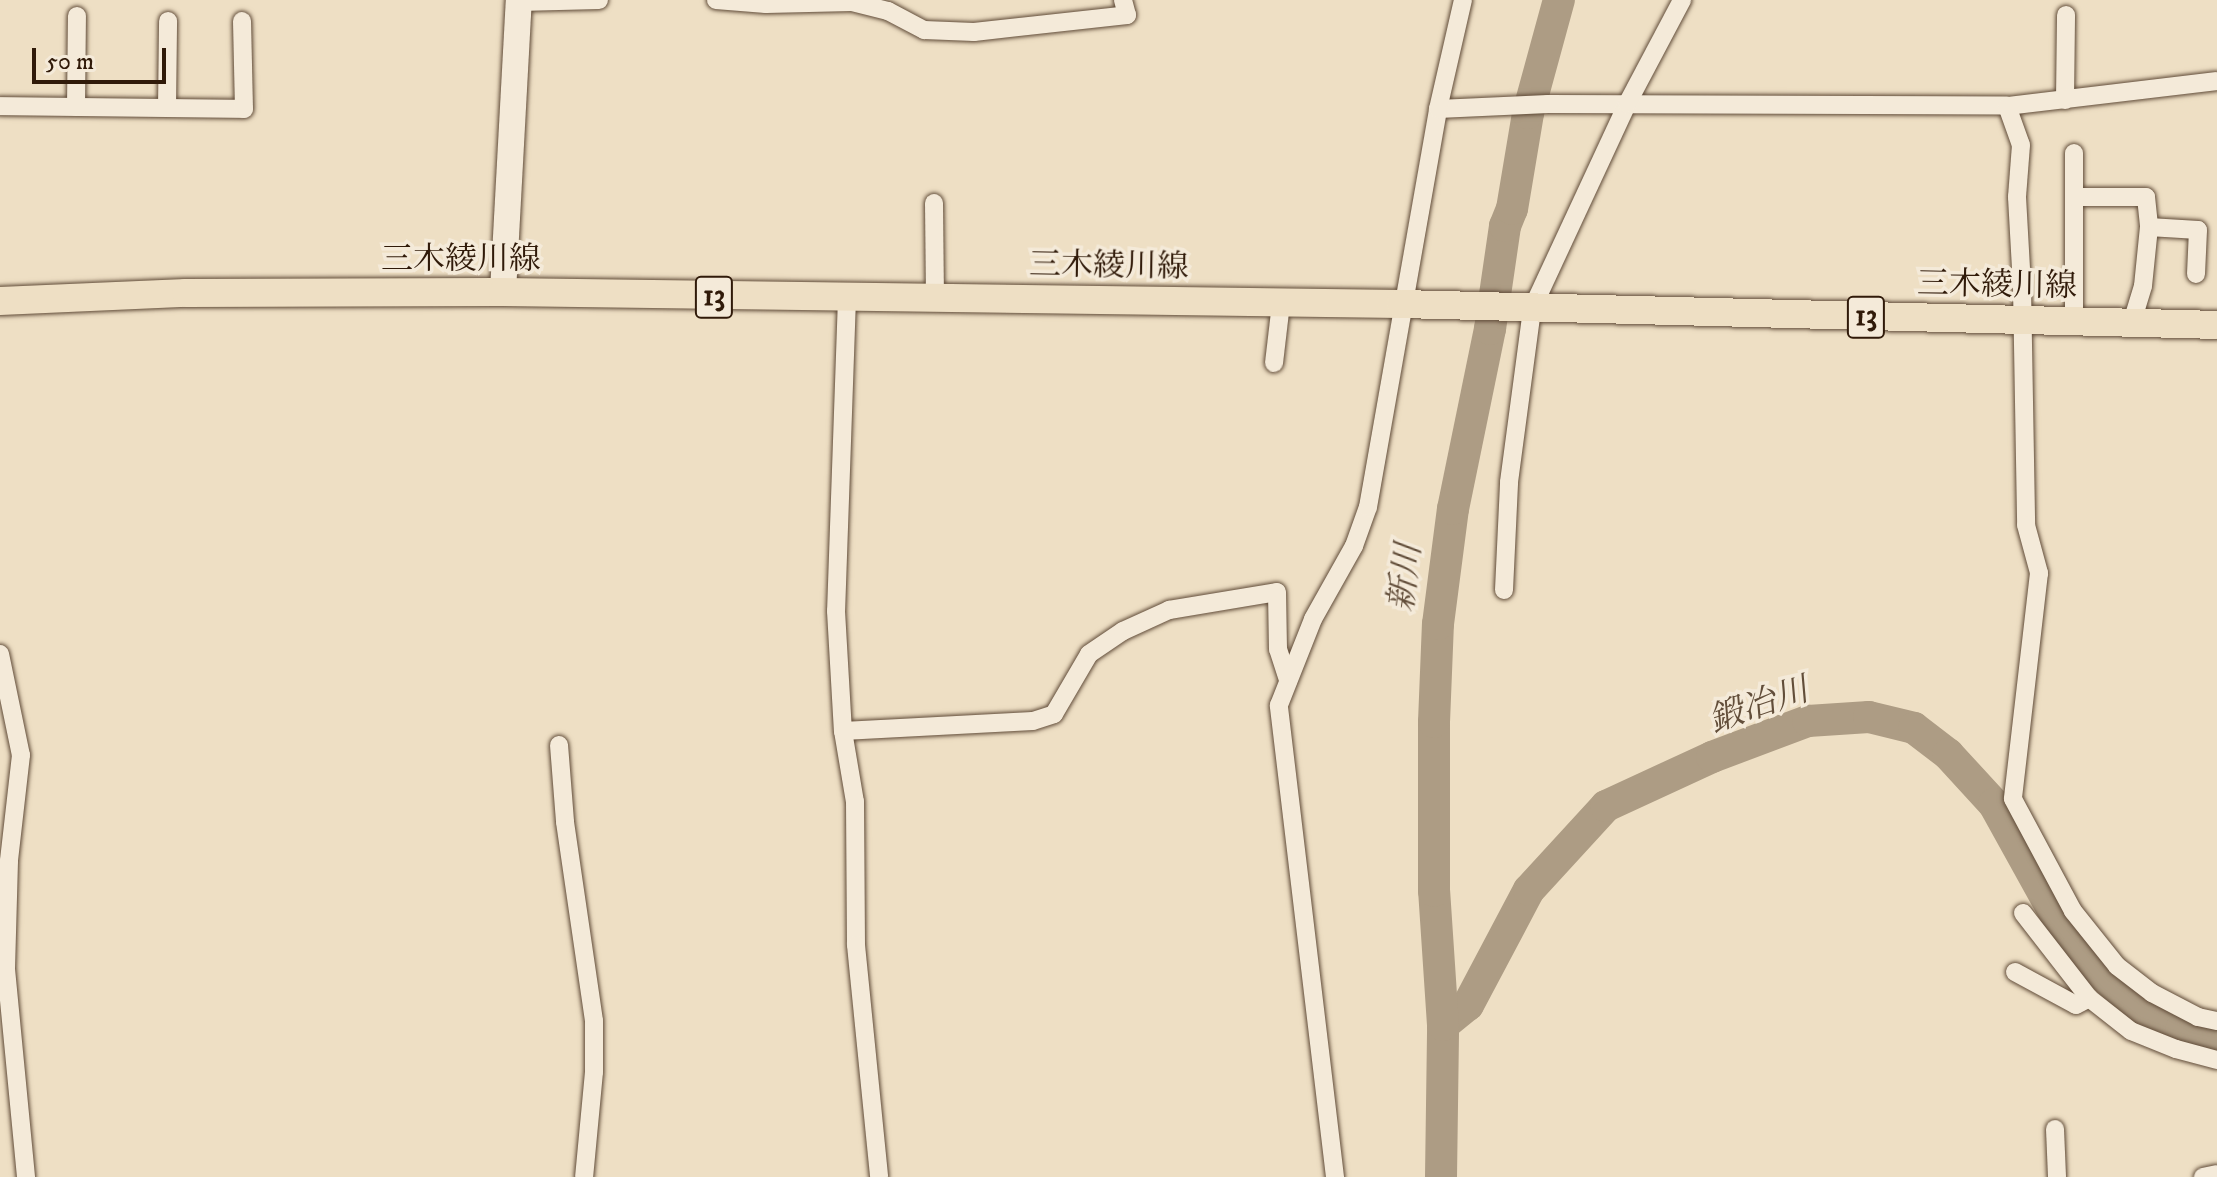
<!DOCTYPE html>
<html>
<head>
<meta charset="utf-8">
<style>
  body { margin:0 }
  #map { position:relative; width:2217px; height:1177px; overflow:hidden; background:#eedfc4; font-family:"IM FELL DW Pica","Noto Serif JP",serif }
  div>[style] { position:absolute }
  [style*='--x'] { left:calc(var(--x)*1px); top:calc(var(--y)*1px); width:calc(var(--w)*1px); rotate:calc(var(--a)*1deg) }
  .river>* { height:32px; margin:-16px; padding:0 16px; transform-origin:16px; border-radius:16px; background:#ad9c84 }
  .roads { filter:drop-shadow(0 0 2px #604b38) drop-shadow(0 0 2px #604b38) }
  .street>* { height:18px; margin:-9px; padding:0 9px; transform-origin:9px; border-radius:9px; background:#f4ead9 }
  .secondary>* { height:26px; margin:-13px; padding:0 13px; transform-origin:13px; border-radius:13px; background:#f4ead9 }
  .primary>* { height:28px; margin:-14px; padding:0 14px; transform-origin:14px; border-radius:14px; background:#eedfc4 }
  span { translate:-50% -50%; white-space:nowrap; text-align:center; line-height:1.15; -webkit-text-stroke:7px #f4ead9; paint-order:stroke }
  .shield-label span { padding:2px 6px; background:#f4ead9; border:2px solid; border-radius:6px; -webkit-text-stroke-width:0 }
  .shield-label { font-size:30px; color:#301a09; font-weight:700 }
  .street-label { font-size:32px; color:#301a09 }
  .water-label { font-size:34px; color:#624e3a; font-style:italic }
  .scale { position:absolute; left:32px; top:48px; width:134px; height:36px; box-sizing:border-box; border:4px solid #301a09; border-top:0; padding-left:10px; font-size:24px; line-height:28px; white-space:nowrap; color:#301a09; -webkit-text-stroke:6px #f4ead9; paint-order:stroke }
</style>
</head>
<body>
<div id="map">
  <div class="river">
    <div style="--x:1443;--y:1025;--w:32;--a:-39"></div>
    <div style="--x:1468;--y:1005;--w:130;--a:-62.1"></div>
    <div style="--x:1529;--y:890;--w:114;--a:-47.5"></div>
    <div style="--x:1606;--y:806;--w:117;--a:-24.8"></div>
    <div style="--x:1712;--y:757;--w:103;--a:-20.6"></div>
    <div style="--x:1808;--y:721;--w:61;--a:-3.8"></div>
    <div style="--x:1869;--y:717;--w:46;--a:13.7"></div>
    <div style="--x:1914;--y:728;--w:43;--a:37.4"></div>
    <div style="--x:1948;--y:754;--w:68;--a:47.4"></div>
    <div style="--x:1994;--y:804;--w:167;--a:61"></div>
    <div style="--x:2075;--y:950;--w:80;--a:42.5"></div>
    <div style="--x:2134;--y:1004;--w:54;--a:29"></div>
    <div style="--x:2181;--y:1030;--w:38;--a:18"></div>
    <div style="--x:1441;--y:1177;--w:152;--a:-89.2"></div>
    <div style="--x:1443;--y:1025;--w:134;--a:-93.8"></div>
    <div style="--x:1434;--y:891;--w:169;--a:-90"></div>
    <div style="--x:1434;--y:722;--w:98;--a:-87.7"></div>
    <div style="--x:1438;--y:624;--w:116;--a:-82.6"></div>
    <div style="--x:1453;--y:509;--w:184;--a:-78.4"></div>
    <div style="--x:1490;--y:329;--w:104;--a:-81.7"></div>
    <div style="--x:1505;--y:226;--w:18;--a:-68"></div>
    <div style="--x:1512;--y:209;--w:97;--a:-80.5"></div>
    <div style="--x:1528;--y:113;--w:117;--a:-74.7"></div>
  </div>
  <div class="roads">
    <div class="street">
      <div style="--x:716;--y:0;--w:50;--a:4.6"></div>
      <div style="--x:766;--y:4;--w:86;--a:-1.3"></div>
      <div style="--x:852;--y:2;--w:37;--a:14"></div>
      <div style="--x:888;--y:11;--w:41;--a:27.8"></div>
      <div style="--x:924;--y:30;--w:50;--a:2.3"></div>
      <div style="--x:974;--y:32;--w:154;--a:-6.3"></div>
      <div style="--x:1127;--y:15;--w:16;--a:-105"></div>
      <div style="--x:519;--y:2;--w:80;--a:-1.4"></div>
      <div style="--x:2065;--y:100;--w:85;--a:-89.3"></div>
      <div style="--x:0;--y:106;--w:244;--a:0.7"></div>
      <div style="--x:244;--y:109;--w:88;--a:-91.3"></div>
      <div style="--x:2007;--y:106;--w:41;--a:70.3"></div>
      <div style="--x:2021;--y:145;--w:52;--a:94.4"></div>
      <div style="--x:2017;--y:197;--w:90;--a:86.8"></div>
      <div style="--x:2022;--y:287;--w:238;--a:89"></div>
      <div style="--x:2026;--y:525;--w:50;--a:74.8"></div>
      <div style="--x:2039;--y:573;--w:227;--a:96.6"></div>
      <div style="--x:2013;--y:799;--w:127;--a:61.8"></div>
      <div style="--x:2073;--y:911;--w:70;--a:51.3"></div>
      <div style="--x:2117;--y:966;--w:44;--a:37.6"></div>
      <div style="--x:2152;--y:993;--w:52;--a:27.6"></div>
      <div style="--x:2198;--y:1017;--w:19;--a:12"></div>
      <div style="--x:76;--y:107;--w:91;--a:-89.4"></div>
      <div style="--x:167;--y:108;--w:87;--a:-89.3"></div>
      <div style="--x:1438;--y:109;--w:110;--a:-2.6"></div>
      <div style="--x:1548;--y:104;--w:459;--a:0.2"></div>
      <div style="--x:2007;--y:106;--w:211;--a:-6.8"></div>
      <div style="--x:2074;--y:153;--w:169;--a:90"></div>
      <div style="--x:2074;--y:197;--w:72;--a:0"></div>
      <div style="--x:2146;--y:197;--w:30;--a:84"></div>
      <div style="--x:2149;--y:227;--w:59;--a:95.8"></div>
      <div style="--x:2143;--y:286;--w:39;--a:107"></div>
      <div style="--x:934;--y:203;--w:96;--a:89.4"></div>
      <div style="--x:2149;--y:227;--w:49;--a:3.5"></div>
      <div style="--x:2198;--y:230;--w:44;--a:92.6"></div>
      <div style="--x:847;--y:298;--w:313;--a:92"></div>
      <div style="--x:836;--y:611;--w:120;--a:86.7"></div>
      <div style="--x:843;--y:731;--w:72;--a:80.4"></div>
      <div style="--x:855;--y:802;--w:143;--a:89.6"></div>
      <div style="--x:856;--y:945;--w:233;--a:84.3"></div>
      <div style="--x:1274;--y:363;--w:60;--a:-83.3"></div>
      <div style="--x:1504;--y:590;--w:108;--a:-87.3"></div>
      <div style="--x:1509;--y:482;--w:175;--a:-82.4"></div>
      <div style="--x:1532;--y:309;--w:226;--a:-65.1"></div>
      <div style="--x:1627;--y:104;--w:118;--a:-62.1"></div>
      <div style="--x:0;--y:654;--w:103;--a:78.3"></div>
      <div style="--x:21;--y:755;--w:107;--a:96.5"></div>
      <div style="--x:9;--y:861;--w:108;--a:91.6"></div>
      <div style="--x:6;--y:969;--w:209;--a:84.5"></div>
      <div style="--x:843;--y:731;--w:190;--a:-3"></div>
      <div style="--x:1033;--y:721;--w:22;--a:-18"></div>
      <div style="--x:1054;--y:714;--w:69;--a:-59.7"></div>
      <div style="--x:1089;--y:654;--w:41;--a:-34.1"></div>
      <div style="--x:1123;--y:631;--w:51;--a:-24.5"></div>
      <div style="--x:1169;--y:610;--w:109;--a:-9.5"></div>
      <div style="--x:1277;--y:592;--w:57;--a:89"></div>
      <div style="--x:1278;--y:649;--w:33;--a:72"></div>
      <div style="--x:559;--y:745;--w:77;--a:85.5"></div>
      <div style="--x:565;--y:822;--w:201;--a:81.7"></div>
      <div style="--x:594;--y:1021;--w:51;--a:90"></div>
      <div style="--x:594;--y:1072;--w:105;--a:95.4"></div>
      <div style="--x:2023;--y:913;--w:108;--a:52.2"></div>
      <div style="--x:2089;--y:998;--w:53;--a:38.2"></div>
      <div style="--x:2131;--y:1031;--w:48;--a:21.8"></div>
      <div style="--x:2176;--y:1049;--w:42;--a:15"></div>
      <div style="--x:2015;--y:972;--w:69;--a:28.4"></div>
      <div style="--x:2076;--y:1005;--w:15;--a:-28"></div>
      <div style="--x:2055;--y:1129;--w:48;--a:87.6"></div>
      <div style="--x:1335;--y:1177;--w:475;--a:-96.8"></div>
      <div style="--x:1279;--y:705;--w:92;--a:-68.4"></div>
      <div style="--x:1313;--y:619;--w:84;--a:-60.7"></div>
      <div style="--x:1354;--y:546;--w:41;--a:-70.3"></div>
      <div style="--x:1368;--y:507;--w:404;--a:-80"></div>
      <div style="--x:1438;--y:109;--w:112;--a:-77.1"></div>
      <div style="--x:2203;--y:1177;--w:14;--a:-12"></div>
    </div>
    <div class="secondary">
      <div style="--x:503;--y:292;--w:292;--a:-86.9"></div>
    </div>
    <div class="primary">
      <div style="--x:0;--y:301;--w:186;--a:-2.5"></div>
      <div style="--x:186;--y:293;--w:317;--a:-0.2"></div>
      <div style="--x:503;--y:292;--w:898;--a:0.77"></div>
      <div style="--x:1401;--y:304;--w:816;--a:1.47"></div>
    </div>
  </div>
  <div class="shield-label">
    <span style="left:714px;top:297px">13</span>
    <span style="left:1866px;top:317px">13</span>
  </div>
  <div class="street-label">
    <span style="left:461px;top:260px">三木綾川線</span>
    <span style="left:1109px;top:267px;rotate:1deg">三木綾川線</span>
    <span style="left:1997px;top:286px;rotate:1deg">三木綾川線</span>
  </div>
  <div class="water-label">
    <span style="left:1406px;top:578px;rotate:-83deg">新川</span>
    <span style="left:1759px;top:706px;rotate:-19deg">鍛冶川</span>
  </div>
  <div class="scale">50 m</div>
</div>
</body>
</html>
